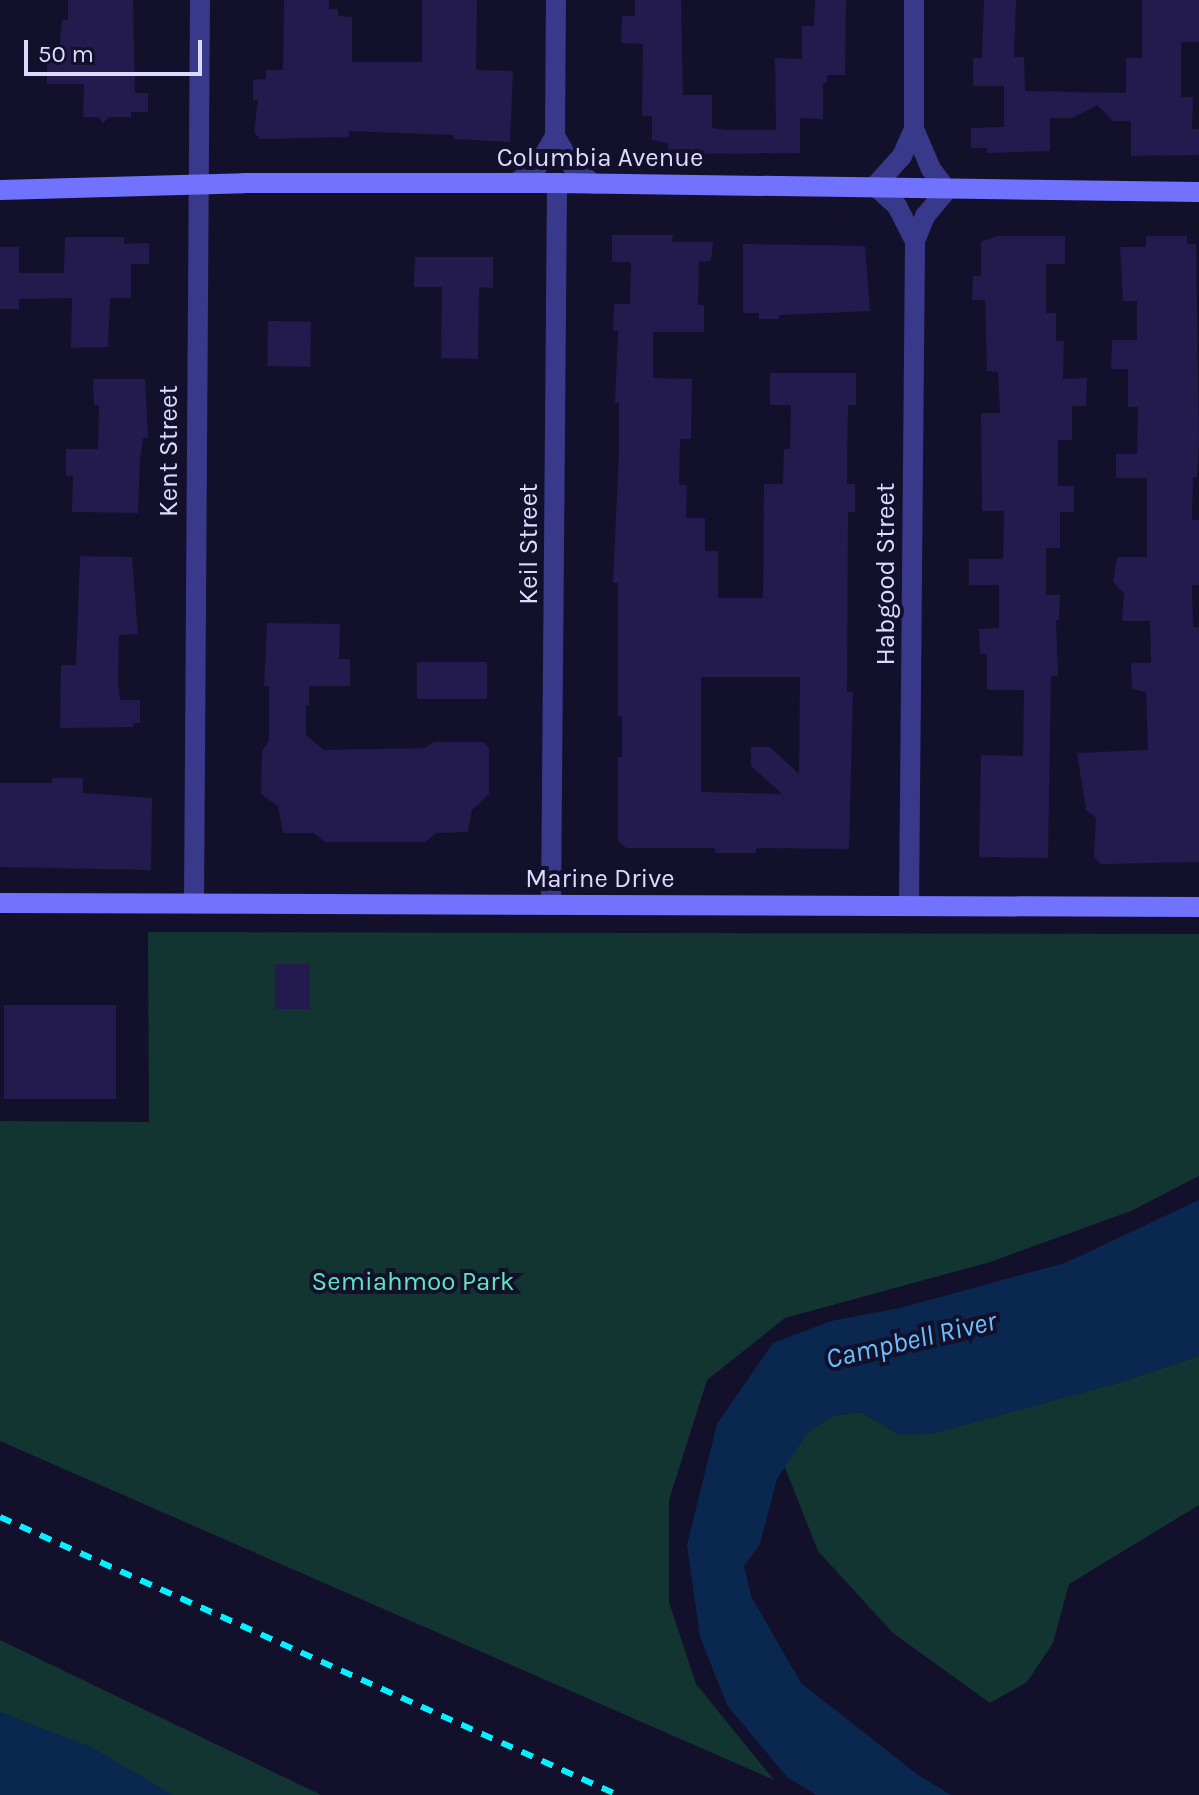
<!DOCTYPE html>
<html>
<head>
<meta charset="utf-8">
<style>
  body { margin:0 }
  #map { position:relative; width:1199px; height:1795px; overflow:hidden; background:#13102b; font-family:Karla,sans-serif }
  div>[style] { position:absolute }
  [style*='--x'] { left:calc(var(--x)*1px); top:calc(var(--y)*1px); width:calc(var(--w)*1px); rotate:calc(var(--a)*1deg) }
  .green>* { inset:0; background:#123532 }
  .water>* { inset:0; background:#0a274f }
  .building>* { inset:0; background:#231b4d; transform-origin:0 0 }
  .street>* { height:20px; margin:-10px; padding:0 10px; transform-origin:10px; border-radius:10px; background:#39398c }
  .secondary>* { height:20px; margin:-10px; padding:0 10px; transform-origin:10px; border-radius:10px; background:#7173ff }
  .rail>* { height:6px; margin-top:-3px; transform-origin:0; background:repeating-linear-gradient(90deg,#06f1ff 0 12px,transparent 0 22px) }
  span { translate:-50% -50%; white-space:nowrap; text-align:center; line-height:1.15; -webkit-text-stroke:8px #13102b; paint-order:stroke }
  .street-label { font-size:26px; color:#dcdaff }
  .park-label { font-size:26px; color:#5fe6be }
  .water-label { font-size:28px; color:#68c0ff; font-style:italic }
  .scale { position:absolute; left:24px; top:40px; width:178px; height:36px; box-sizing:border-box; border:4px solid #dcdaff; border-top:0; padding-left:10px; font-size:24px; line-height:28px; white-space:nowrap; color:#dcdaff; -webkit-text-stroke:6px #13102b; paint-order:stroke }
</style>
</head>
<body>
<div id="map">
  <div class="green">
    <div style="clip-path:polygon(148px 932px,1199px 934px,1199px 1176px,1131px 1211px,990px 1262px,785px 1318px,707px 1380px,669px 1500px,669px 1602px,696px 1684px,774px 1780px,0 1441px,0 1121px,149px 1122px)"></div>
    <div style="clip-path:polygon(1199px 1356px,1199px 1505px,1069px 1584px,1053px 1643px,1027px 1682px,990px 1703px,893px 1633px,818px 1551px,784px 1465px,808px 1432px,833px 1416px,861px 1412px,900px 1435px,1115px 1384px)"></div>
    <div style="clip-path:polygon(0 1640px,321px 1795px,0 1795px)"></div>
  </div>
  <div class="water">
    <div style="clip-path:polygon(1199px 1200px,1199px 1356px,1115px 1384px,932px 1434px,900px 1435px,861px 1412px,833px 1416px,808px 1432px,777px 1479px,760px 1544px,744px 1566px,751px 1596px,801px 1683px,918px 1775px,951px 1795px,816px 1795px,787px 1777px,727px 1705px,700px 1637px,687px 1545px,717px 1424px,773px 1343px,831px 1321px,900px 1308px,1065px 1263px)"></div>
    <div style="clip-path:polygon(0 1712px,91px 1747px,173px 1795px,0 1795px)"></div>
  </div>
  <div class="building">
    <div style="clip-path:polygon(68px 0,133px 0,135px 93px,148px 93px,148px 112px,131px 112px,131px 117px,109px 117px,103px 123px,98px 117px,83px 117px,84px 84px,47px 84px,47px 55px,59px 55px,62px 20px,68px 20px)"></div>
    <div style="clip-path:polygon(284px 0,329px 0,329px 9px,338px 9px,338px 16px,352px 17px,352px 62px,422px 62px,422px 0,477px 0,476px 70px,513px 71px,510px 142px,454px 139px,454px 135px,349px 131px,349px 137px,260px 139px,254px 132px,258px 100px,253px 100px,253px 80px,266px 79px,266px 70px,283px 70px)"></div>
    <div style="clip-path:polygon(635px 0,681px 0,683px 95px,712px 95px,712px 128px,725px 130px,776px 130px,775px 58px,802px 59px,802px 26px,814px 26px,815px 0,846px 0,845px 75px,827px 75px,827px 83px,823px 83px,823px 119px,800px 118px,800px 153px,668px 154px,668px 143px,652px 140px,652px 116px,642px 116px,643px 44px,621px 43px,622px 16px,635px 16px)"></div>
    <div style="clip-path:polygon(984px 0,1016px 0,1014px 57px,1024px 57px,1025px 91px,1126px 93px,1126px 58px,1142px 58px,1142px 0,1199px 0,1199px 42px,1181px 42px,1181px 97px,1193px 97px,1192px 129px,1199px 129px,1199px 155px,1131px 156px,1131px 121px,1113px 121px,1097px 105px,1072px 118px,1050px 118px,1050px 151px,987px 153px,987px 148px,971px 148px,971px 128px,1004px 127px,1004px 86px,973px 86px,973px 58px,982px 58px)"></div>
    <div style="clip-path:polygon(evenodd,612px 235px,673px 235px,672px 242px,713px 242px,711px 261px,699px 262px,698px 305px,704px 305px,704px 332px,653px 332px,653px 378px,692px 379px,691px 439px,680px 439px,679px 485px,687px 485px,686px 518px,705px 518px,705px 551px,718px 551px,718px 598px,763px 598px,764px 484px,783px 484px,784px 449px,790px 449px,791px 405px,770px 405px,770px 373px,856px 373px,856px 405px,848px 405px,847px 458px,847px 484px,855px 484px,855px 512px,848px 512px,847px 692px,853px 692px,849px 849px,757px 848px,755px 853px,716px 853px,714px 848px,626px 848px,618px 840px,618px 757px,622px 757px,622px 717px,618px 716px,618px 583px,613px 583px,619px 449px,619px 403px,615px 403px,618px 331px,613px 331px,614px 304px,630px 304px,631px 262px,612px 262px,612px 235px,701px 677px,800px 677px,799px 774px,770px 747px,751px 747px,751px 766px,782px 794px,701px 792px,701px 677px)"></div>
    <div style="clip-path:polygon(997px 236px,1065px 236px,1065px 264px,1046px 264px,1046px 313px,1056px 313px,1056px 341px,1064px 341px,1063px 379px,1087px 378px,1086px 406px,1072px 406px,1072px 440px,1058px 440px,1058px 486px,1074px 486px,1074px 512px,1060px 512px,1060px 548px,1046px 548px,1046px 595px,1060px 595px,1059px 620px,1056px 620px,1058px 676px,1051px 676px,1048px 858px,979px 857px,981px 755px,1023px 756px,1024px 690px,987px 690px,987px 654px,980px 654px,979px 629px,999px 628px,999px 585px,969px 585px,969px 559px,1003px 559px,1004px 511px,982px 511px,981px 413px,1000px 413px,998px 372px,987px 371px,985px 300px,972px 300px,973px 276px,981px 276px,981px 242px)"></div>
    <div style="clip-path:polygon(1146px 236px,1187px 236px,1187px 244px,1196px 244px,1199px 442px,1197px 477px,1193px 477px,1192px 520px,1199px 520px,1199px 585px,1192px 585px,1193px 627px,1199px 627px,1199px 862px,1100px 864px,1094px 856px,1096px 818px,1086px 810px,1077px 753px,1148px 750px,1146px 692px,1132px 689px,1131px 663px,1151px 663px,1150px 621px,1122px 621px,1124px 593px,1113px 582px,1117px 557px,1147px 557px,1147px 478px,1116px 478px,1116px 454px,1137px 454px,1138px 407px,1128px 407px,1128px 369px,1111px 369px,1112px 340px,1137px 340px,1137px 301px,1123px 301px,1120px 247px,1146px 247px)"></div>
    <div style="clip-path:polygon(65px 237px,124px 237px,124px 244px,149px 243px,149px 264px,131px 264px,131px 298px,110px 298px,108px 347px,71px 348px,72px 298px,19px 299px,19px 309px,0 309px,0 247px,19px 247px,19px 273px,64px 273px)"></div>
    <div style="clip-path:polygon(743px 244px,865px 246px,870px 311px,779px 315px,779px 319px,759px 319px,759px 313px,743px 313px)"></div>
    <div style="clip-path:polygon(415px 257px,493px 257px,493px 288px,479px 287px,478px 359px,441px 358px,442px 287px,414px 287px)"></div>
    <div style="left:268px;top:321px;width:43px;height:45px;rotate:1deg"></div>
    <div style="clip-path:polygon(93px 379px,145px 379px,148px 438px,143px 438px,140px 459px,138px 513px,72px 512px,73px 476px,66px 476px,66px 449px,98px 449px,99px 405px,94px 405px)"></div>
    <div style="clip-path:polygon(80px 556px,132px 557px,138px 634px,119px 635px,118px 681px,120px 700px,140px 700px,140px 723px,133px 723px,133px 727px,60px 728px,61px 665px,76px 665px)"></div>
    <div style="clip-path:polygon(267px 623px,340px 624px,339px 659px,350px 659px,350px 686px,309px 686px,309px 705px,306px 705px,306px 735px,324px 750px,425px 748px,434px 742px,484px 742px,489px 748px,489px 794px,472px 810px,468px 832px,436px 833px,425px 842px,325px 842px,314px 833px,283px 833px,278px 806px,261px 794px,262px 751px,269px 741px,269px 686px,264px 686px)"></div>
    <div style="left:417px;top:662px;width:70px;height:37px"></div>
    <div style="clip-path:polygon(52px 778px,83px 778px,83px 793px,152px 798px,151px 870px,0 867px,0 783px,52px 783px)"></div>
    <div style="left:275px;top:964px;width:35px;height:45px"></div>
    <div style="left:4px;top:1005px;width:112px;height:94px"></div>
  </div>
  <div class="street">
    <div style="--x:914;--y:129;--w:30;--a:114"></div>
    <div style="--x:902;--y:156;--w:40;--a:132"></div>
    <div style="--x:875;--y:186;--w:30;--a:42"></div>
    <div style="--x:897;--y:206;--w:39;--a:63"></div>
    <div style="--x:555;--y:136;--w:38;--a:60"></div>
    <div style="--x:574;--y:169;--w:25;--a:37"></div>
    <div style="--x:515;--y:183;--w:25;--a:-34"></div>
    <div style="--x:536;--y:169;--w:38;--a:-60"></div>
    <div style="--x:555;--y:136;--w:136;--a:-89.6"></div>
    <div style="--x:194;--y:903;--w:903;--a:-89.62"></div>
    <div style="--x:551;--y:905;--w:722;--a:-89.52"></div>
    <div style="--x:909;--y:906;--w:665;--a:-89.48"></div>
    <div style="--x:915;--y:241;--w:27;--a:-68"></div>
    <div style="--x:925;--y:216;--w:34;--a:-50"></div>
    <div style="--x:947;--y:190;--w:26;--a:-127"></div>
    <div style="--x:931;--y:169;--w:43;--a:-113"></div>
    <div style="--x:914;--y:129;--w:129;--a:-90"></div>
  </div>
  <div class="secondary">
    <div style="--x:0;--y:190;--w:244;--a:-1.6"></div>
    <div style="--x:244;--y:183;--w:313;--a:0"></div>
    <div style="--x:557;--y:183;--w:642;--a:0.8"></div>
    <div style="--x:0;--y:903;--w:1199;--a:0.19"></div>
  </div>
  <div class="rail">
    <div style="--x:0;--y:1517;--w:678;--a:24.22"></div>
  </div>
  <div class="street-label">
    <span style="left:600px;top:158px">Columbia Avenue</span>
    <span style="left:169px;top:451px;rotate:-90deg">Kent Street</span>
    <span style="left:529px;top:544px;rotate:-90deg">Keil Street</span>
    <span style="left:886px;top:574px;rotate:-90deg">Habgood Street</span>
    <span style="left:600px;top:879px">Marine Drive</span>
  </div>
  <div class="park-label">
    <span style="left:413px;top:1282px">Semiahmoo Park</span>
  </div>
  <div class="water-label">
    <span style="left:911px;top:1340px;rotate:-13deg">Campbell River</span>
  </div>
  <div class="scale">50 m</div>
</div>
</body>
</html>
